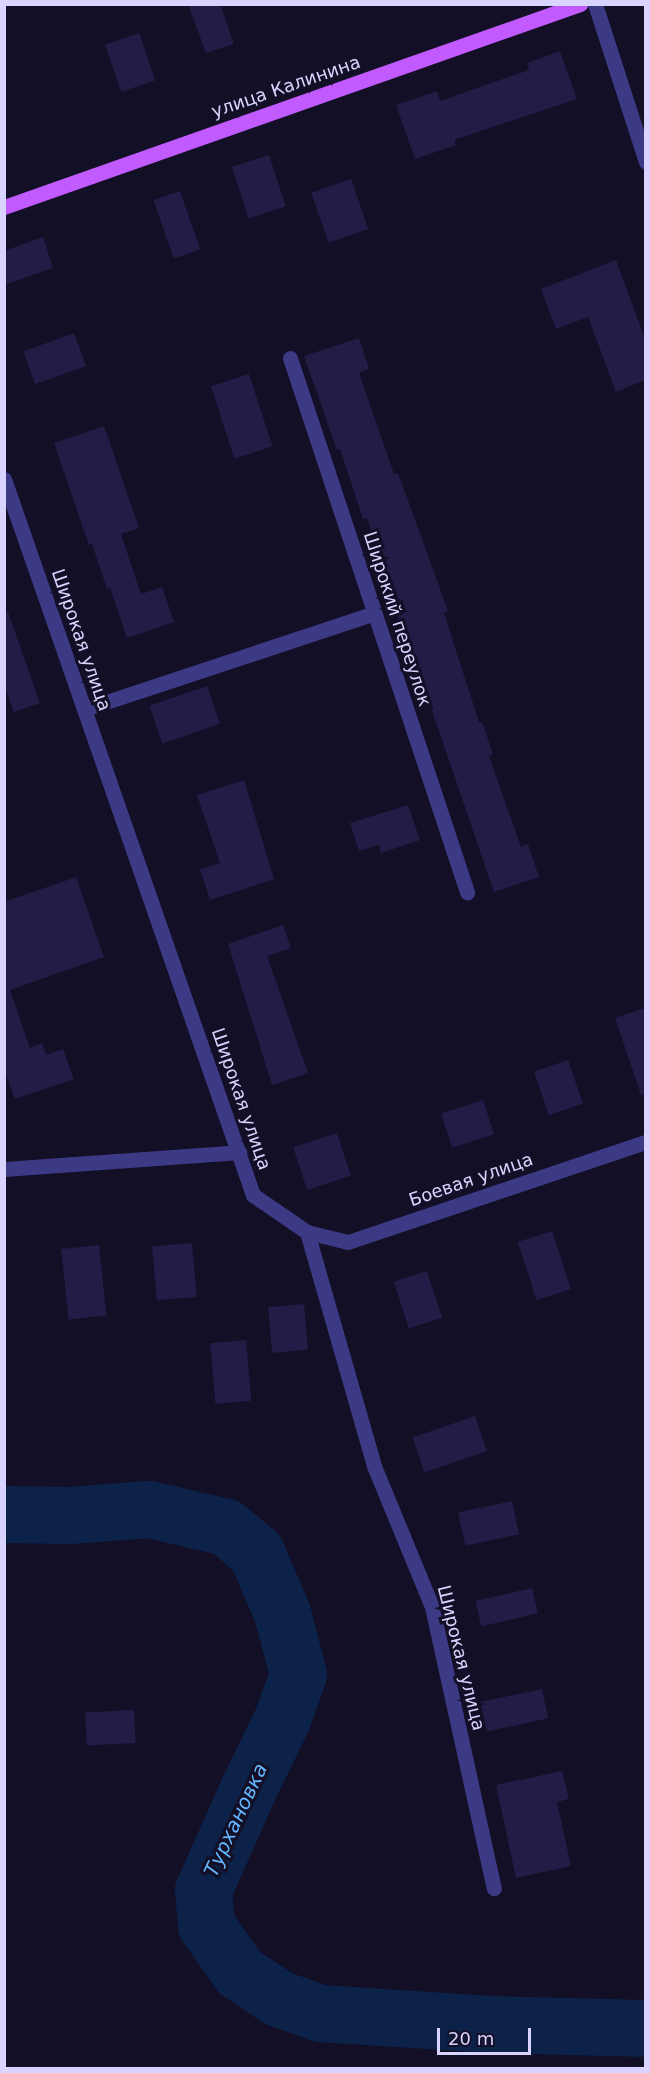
<!DOCTYPE html>
<html>
<head>
<meta charset="utf-8">
<style>
  body { margin:0 }
  #map { position:relative; width:650px; height:2073px; overflow:hidden; background:#130f26; font-family:"DejaVu Sans",sans-serif }
  div>[style] { position:absolute }
  [style*='--x'] { left:calc(var(--x)*1px); top:calc(var(--y)*1px); width:calc(var(--w)*1px); rotate:calc(var(--a)*1deg) }
  .river>* { height:57px; margin:-28.5px; padding:0 28.5px; transform-origin:28.5px; border-radius:28.5px; background:#0c2248 }
  .building>* { inset:0; background:#241b47; transform-origin:0 0 }
  .street>* { height:15px; margin:-7.5px; padding:0 7.5px; transform-origin:7.5px; border-radius:7.5px; background:#3d3a85 }
  .primary>* { height:15px; margin:-7.5px; padding:0 7.5px; transform-origin:7.5px; border-radius:7.5px; background:#c25bff }
  span { translate:-50% -50%; white-space:nowrap; text-align:center; line-height:1.15; -webkit-text-stroke:6px #130f26; paint-order:stroke }
  .street-label { font-size:18px; color:#d9d4ff }
  .water-label { font-size:20px; color:#62b6ff; font-style:italic }
  .frame { position:absolute; inset:0; border:6px solid #d9d4ff; pointer-events:none }
  .scale { position:absolute; left:437px; top:2028px; width:94px; height:27px; box-sizing:border-box; border:3px solid #d9d4ff; border-top:0; padding-left:8px; font-size:18px; line-height:21px; white-space:nowrap; color:#d9d4ff; -webkit-text-stroke:4px #130f26; paint-order:stroke }
</style>
</head>
<body>
<div id="map">
  <div class="river">
    <div style="--x:4;--y:1514;--w:65;--a:0.9"></div>
    <div style="--x:69;--y:1515;--w:80;--a:-4.3"></div>
    <div style="--x:149;--y:1509;--w:79;--a:13.2"></div>
    <div style="--x:226;--y:1527;--w:39;--a:40"></div>
    <div style="--x:256;--y:1552;--w:66;--a:66.9"></div>
    <div style="--x:282;--y:1613;--w:63;--a:75.3"></div>
    <div style="--x:298;--y:1674;--w:48;--a:109.6"></div>
    <div style="--x:282;--y:1719;--w:78;--a:115.9"></div>
    <div style="--x:248;--y:1789;--w:111;--a:114"></div>
    <div style="--x:203;--y:1890;--w:35;--a:85"></div>
    <div style="--x:206;--y:1925;--w:57;--a:54.9"></div>
    <div style="--x:239;--y:1972;--w:47;--a:33.7"></div>
    <div style="--x:278;--y:1998;--w:45;--a:19.7"></div>
    <div style="--x:320;--y:2013;--w:171;--a:3.7"></div>
    <div style="--x:491;--y:2024;--w:155;--a:1.5"></div>
  </div>
  <div class="building">
    <div style="clip-path:polygon(188px 4px,220px 4px,234px 44px,206px 53px)"></div>
    <div style="left:139px;top:33px;width:50px;height:36px;rotate:71deg"></div>
    <div style="clip-path:polygon(560px 51px,577px 99px,454px 140px,456px 145px,415px 159px,396px 105px,437px 91px,440px 101px,529px 70px,527px 63px)"></div>
    <div style="left:269px;top:155px;width:54px;height:39px;rotate:72deg"></div>
    <div style="left:351px;top:179px;width:53px;height:42px;rotate:71deg"></div>
    <div style="left:180px;top:191px;width:62px;height:28px;rotate:71deg"></div>
    <div style="clip-path:polygon(43px 237px,53px 268px,4px 285px,4px 251px)"></div>
    <div style="clip-path:polygon(616px 260px,645px 339px,645px 380px,616px 392px,588px 317px,556px 329px,541px 289px)"></div>
    <div style="left:74px;top:333px;width:35px;height:54px;rotate:70deg"></div>
    <div style="clip-path:polygon(359px 338px,369px 369px,359px 373px,394px 474px,398px 473px,437px 580px,448px 612px,444px 613px,479px 722px,482px 722px,493px 754px,489px 756px,521px 847px,528px 844px,539px 877px,494px 892px,428px 699px,424px 700px,367px 518px,363px 519px,340px 449px,337px 450px,304px 356px)"></div>
    <div style="left:249px;top:374px;width:76px;height:40px;rotate:72deg"></div>
    <div style="clip-path:polygon(104px 426px,139px 528px,121px 534px,141px 594px,162px 587px,174px 622px,127px 638px,110px 588px,107px 589px,92px 544px,89px 545px,54px 443px)"></div>
    <div style="clip-path:polygon(8px 612px,40px 703px,14px 712px,4px 684px,4px 613px)"></div>
    <div style="left:207px;top:686px;width:40px;height:61px;rotate:71deg"></div>
    <div style="clip-path:polygon(244px 780px,274px 879px,210px 900px,200px 869px,220px 863px,197px 795px)"></div>
    <div style="clip-path:polygon(408px 805px,420px 840px,381px 853px,379px 845px,359px 851px,350px 823px)"></div>
    <div style="clip-path:polygon(76px 877px,104px 957px,10px 990px,30px 1048px,42px 1043px,46px 1055px,63px 1049px,74px 1079px,15px 1099px,4px 1070px,4px 902px)"></div>
    <div style="clip-path:polygon(283px 925px,291px 948px,267px 956px,308px 1073px,272px 1085px,228px 944px)"></div>
    <div style="clip-path:polygon(645px 1008px,645px 1094px,641px 1095px,615px 1018px)"></div>
    <div style="left:568px;top:1060px;width:46px;height:36px;rotate:71deg"></div>
    <div style="left:483px;top:1100px;width:36px;height:44px;rotate:72deg"></div>
    <div style="left:337px;top:1133px;width:45px;height:46px;rotate:72deg"></div>
    <div style="left:552px;top:1231px;width:61px;height:36px;rotate:72deg"></div>
    <div style="left:192px;top:1243px;width:54px;height:40px;rotate:85deg"></div>
    <div style="left:99px;top:1245px;width:71px;height:38px;rotate:84deg"></div>
    <div style="left:427px;top:1271px;width:49px;height:35px;rotate:72deg"></div>
    <div style="left:304px;top:1304px;width:46px;height:36px;rotate:85deg"></div>
    <div style="left:246px;top:1340px;width:61px;height:36px;rotate:85deg"></div>
    <div style="left:475px;top:1416px;width:37px;height:66px;rotate:71deg"></div>
    <div style="left:512px;top:1501px;width:34px;height:55px;rotate:78deg"></div>
    <div style="left:532px;top:1588px;width:26px;height:58px;rotate:77deg"></div>
    <div style="left:542px;top:1689px;width:30px;height:63px;rotate:78deg"></div>
    <div style="left:134px;top:1710px;width:33px;height:49px;rotate:87deg"></div>
    <div style="clip-path:polygon(562px 1771px,569px 1799px,557px 1802px,571px 1866px,516px 1878px,496px 1785px)"></div>
  </div>
  <div class="street">
    <div style="--x:595;--y:4;--w:166;--a:72.1"></div>
    <div style="--x:290;--y:358;--w:563;--a:71.66"></div>
    <div style="--x:4;--y:479;--w:758;--a:70.82"></div>
    <div style="--x:253;--y:1195;--w:65;--a:34.4"></div>
    <div style="--x:307;--y:1232;--w:243;--a:74"></div>
    <div style="--x:374;--y:1466;--w:152;--a:67.6"></div>
    <div style="--x:432;--y:1607;--w:288;--a:77.6"></div>
    <div style="--x:85;--y:709;--w:305;--a:-18.3"></div>
    <div style="--x:4;--y:1169;--w:236;--a:-4.1"></div>
    <div style="--x:307;--y:1232;--w:42;--a:13.7"></div>
    <div style="--x:348;--y:1242;--w:314;--a:-18.6"></div>
  </div>
  <div class="primary">
    <div style="--x:4;--y:207;--w:611;--a:-19.41"></div>
  </div>
  <div class="street-label">
    <span style="left:286px;top:87px;rotate:-19deg">улица Калинина</span>
    <span style="left:397px;top:619px;rotate:72deg">Широкий переулок</span>
    <span style="left:81px;top:640px;rotate:71deg">Широкая улица</span>
    <span style="left:241px;top:1099px;rotate:71deg">Широкая улица</span>
    <span style="left:471px;top:1180px;rotate:-19deg">Боевая улица</span>
    <span style="left:461px;top:1658px;rotate:76deg">Широкая улица</span>
  </div>
  <div class="water-label">
    <span style="left:236px;top:1820px;rotate:-65deg">Турхановка</span>
  </div>
  <div class="frame"></div>
  <div class="scale">20 m</div>
</div>
</body>
</html>
